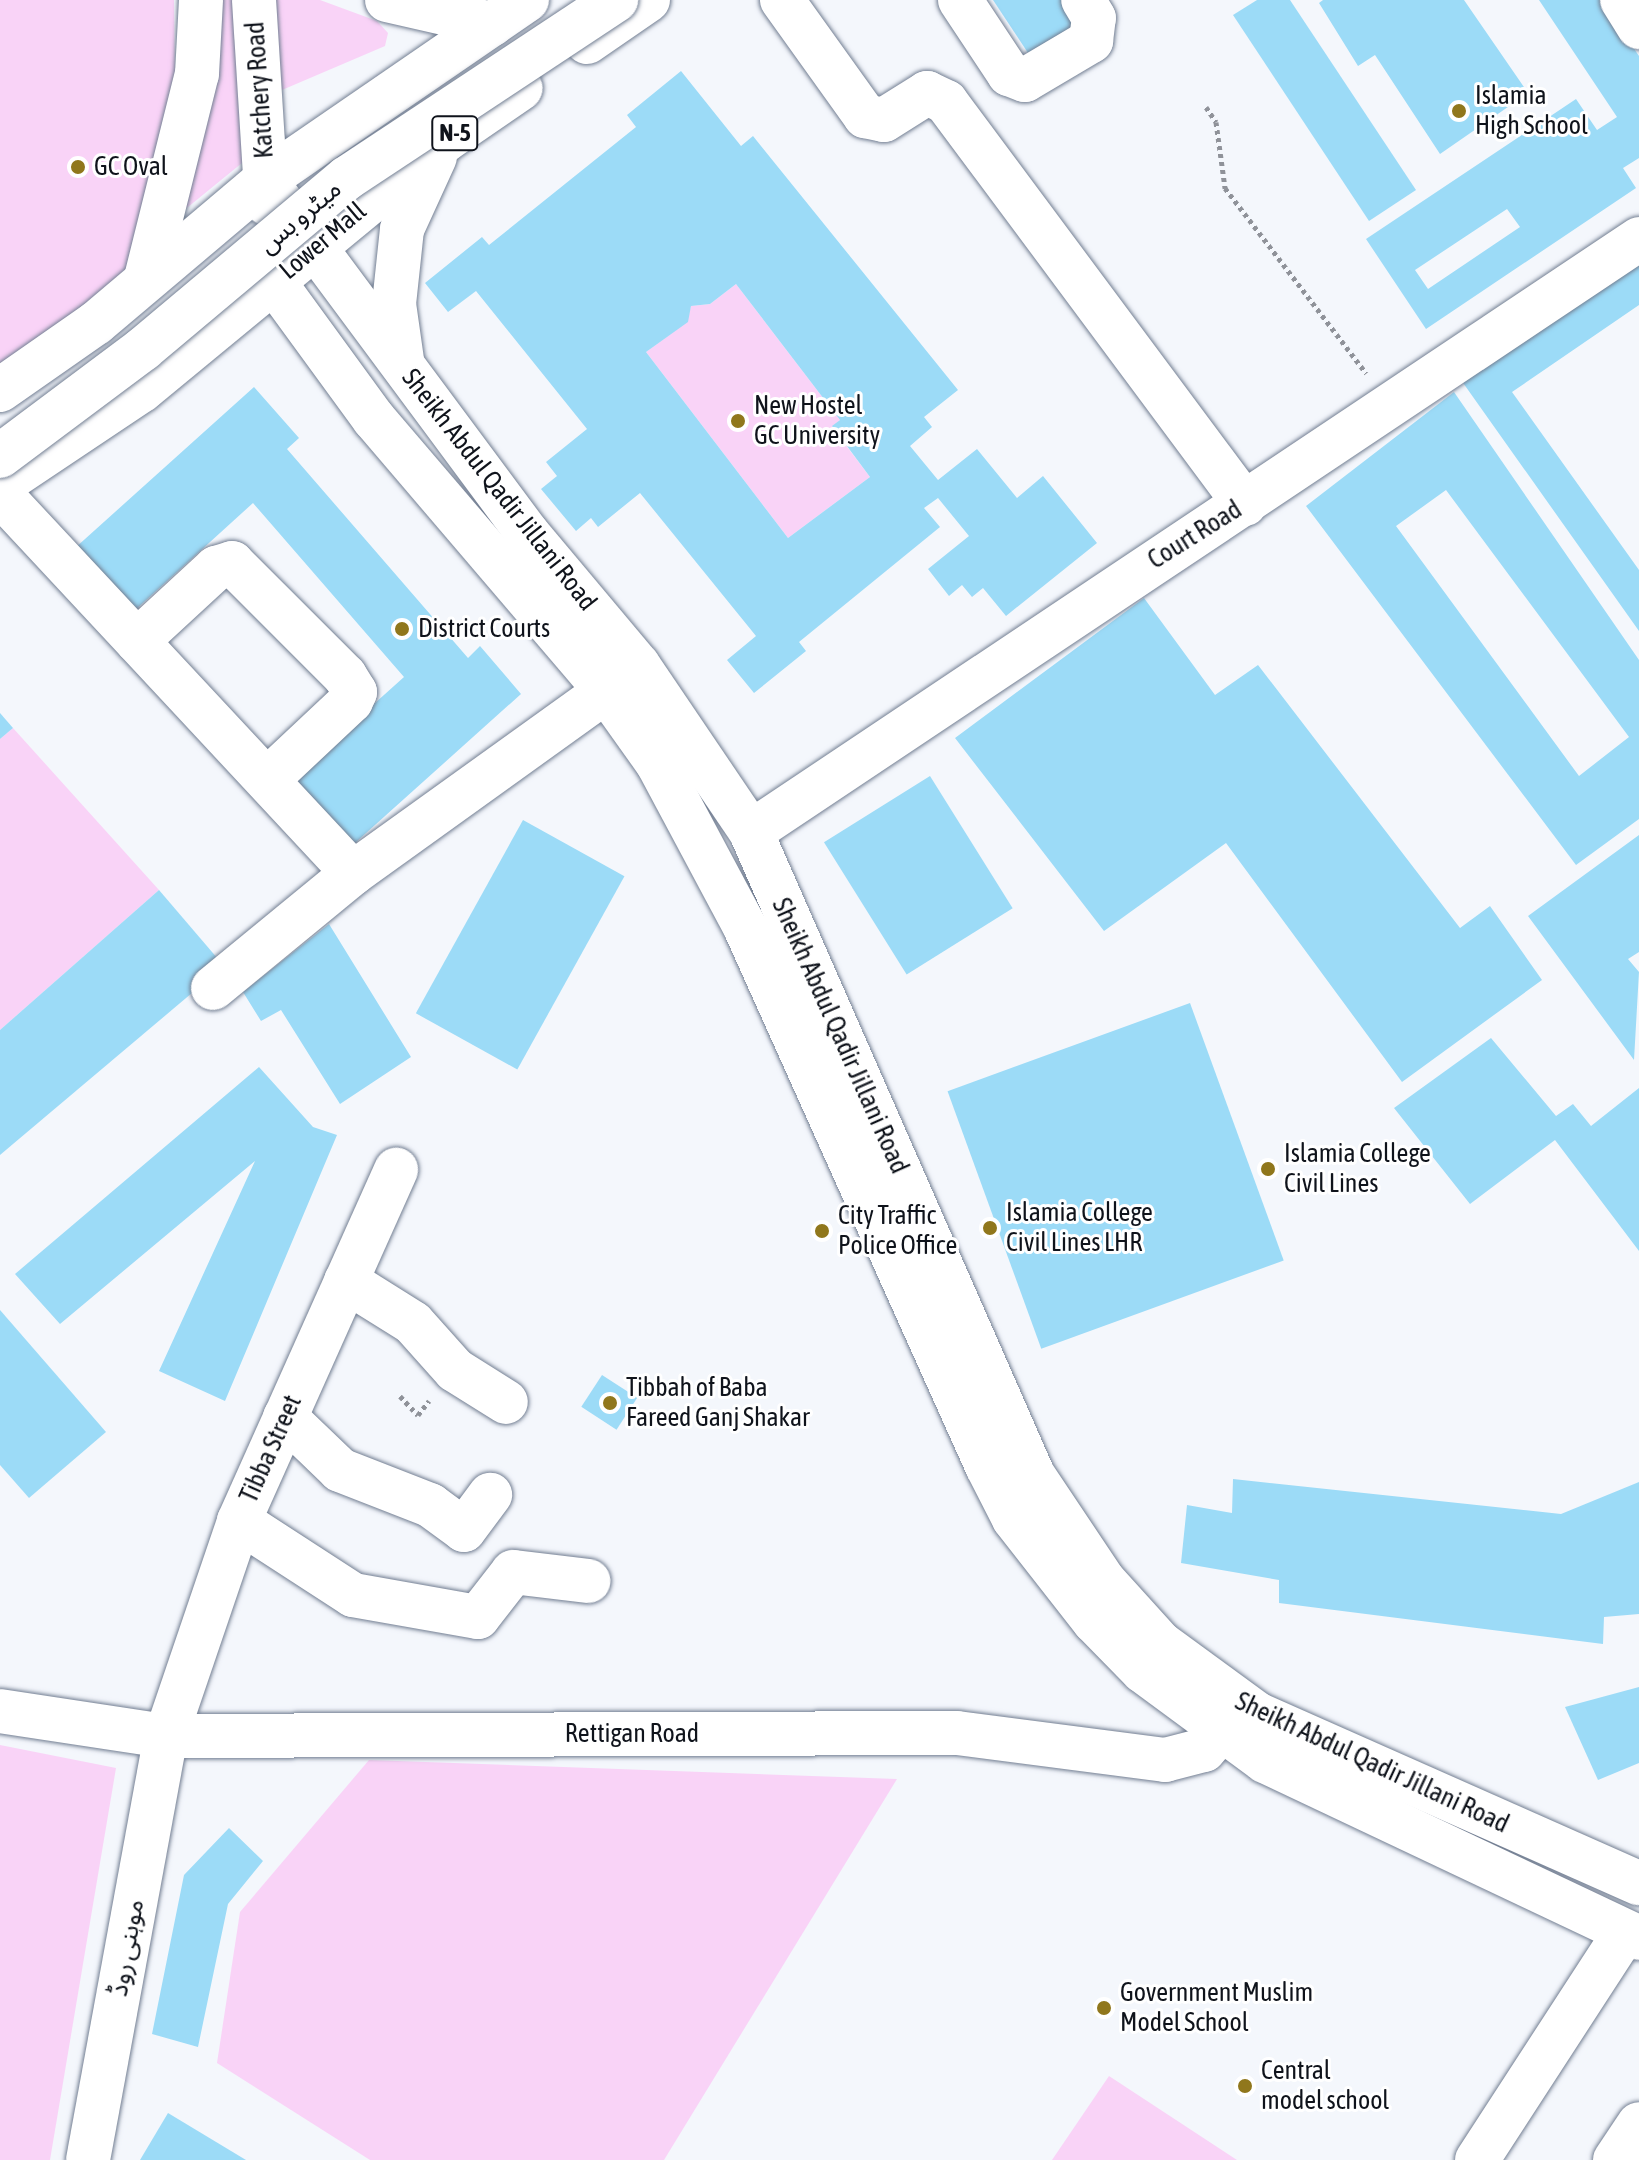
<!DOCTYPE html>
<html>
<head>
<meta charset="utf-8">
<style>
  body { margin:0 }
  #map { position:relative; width:1639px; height:2160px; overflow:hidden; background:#f4f7fc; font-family:"Asap Condensed","Noto Sans Arabic",sans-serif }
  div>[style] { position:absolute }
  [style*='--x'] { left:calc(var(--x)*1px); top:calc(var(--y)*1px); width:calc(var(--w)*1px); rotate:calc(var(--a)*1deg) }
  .green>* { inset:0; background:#f9d3f7 }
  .building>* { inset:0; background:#9cdbf7; transform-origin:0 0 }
  .path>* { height:5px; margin-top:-2.5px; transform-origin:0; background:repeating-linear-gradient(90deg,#8f9299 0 4px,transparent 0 8px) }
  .roads { filter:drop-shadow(0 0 2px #727e92) drop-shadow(0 0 2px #727e92) }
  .minor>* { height:44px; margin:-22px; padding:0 22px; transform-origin:22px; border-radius:22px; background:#fff }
  .major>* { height:44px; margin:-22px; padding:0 22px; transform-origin:22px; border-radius:22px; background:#fff }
  .bridges { filter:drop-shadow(0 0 2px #727e92) drop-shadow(0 0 2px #727e92) }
  .minor-bridge>* { height:44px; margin:-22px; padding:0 22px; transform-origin:22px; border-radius:22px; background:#fff }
  .dots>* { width:22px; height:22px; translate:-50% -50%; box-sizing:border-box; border:4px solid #fff; border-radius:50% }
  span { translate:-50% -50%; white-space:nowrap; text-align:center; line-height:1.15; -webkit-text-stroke:6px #fff; paint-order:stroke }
  .shield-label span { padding:2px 6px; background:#fff; border:2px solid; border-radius:6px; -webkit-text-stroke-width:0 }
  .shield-label { font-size:24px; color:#0f131b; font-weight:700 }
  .street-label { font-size:26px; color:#0f131b }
  .poi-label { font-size:26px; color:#0f131b }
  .left { translate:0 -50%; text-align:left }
</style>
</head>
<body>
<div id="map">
  <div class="green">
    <div style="clip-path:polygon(0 0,174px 0,175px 72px,135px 262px,42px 344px,0 371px)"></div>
    <div style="clip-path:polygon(223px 0,240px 0,242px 163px,177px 216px,214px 91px)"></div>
    <div style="clip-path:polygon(262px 0,320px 0,377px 21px,388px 33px,385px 46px,275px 93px)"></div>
    <div style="clip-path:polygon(736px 284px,840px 420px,832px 427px,870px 477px,788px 538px,646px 352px,687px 322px,691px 306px,710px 304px)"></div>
    <div style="clip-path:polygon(13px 728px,159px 890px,0 1030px,0 739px)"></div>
    <div style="clip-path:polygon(0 1745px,116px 1768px,50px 2160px,0 2160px)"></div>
    <div style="clip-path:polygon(369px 1760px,897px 1779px,664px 2160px,370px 2160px,217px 2063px,240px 1912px)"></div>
    <div style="clip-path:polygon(1109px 2076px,1237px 2160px,1052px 2160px)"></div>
  </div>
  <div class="building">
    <div style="clip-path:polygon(993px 0,1062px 0,1080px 28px,1032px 59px)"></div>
    <div style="clip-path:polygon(1257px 0,1290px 0,1416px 190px,1369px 221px,1233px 15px)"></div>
    <div style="clip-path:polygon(1323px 0,1464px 0,1528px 93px,1440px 154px,1375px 55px,1358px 66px,1319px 3px)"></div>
    <div style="clip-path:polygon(evenodd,1539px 0,1601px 0,1639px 56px,1639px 158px,1623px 168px,1636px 188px,1426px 329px,1366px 239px,1576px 99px,1597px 130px,1617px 117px,1539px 0,1507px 209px,1520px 227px,1428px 289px,1415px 270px,1507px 209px)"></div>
    <div style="clip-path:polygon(evenodd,681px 71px,741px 146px,753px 136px,958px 390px,924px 417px,932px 427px,910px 446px,938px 480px,977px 449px,1017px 498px,1043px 476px,1097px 543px,1006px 616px,983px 588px,972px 597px,962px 585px,949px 596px,928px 569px,969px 536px,938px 498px,924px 508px,940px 527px,799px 642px,806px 651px,754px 693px,727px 660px,756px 636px,640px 493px,598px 527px,591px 518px,576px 531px,541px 489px,557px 476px,546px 462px,587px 429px,476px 291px,448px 312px,425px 283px,482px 237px,489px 245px,636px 127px,627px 115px,681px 71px,736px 284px,840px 420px,832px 426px,870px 477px,788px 538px,646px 352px,688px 322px,691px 306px,710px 304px,736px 284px)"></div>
    <div style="clip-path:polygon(1639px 259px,1639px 305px,1512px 392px,1639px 570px,1639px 631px,1461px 380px)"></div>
    <div style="clip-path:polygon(254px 387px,299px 438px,287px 449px,468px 658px,480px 646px,521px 694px,346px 851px,286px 783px,404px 677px,253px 503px,133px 612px,75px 548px)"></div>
    <div style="clip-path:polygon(evenodd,1454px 392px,1639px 660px,1639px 819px,1576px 865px,1306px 506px,1454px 392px,1446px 490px,1629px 737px,1579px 776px,1396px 526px,1446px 490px)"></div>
    <div style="clip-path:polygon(1144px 598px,1215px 695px,1258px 665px,1460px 928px,1490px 906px,1542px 980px,1402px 1082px,1226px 843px,1104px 931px,955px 738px)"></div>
    <div style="clip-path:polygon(0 713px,13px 728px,0 739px)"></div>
    <div style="left:930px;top:776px;width:156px;height:125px;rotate:58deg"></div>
    <div style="left:523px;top:820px;width:116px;height:221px;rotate:29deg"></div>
    <div style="clip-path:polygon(1639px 835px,1639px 952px,1628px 959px,1639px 972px,1634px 1060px,1528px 916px)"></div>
    <div style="clip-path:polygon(159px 890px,224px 966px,0 1155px,0 1030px)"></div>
    <div style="clip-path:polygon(329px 924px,411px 1057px,340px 1104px,281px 1010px,261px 1021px,243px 992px)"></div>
    <div style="left:1190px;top:1003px;width:274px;height:258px;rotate:70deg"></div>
    <div style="clip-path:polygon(1491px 1038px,1556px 1116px,1573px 1104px,1591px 1126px,1639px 1088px,1639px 1251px,1555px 1140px,1470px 1204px,1394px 1108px)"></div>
    <div style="clip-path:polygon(259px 1067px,313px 1127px,337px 1135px,225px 1401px,159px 1371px,255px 1161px,60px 1324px,15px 1274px)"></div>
    <div style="clip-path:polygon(0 1310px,106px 1432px,29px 1498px,0 1465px)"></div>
    <div style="left:602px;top:1375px;width:42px;height:38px;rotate:33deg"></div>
    <div style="clip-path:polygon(1233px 1479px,1561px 1514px,1639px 1482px,1639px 1614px,1604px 1617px,1603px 1644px,1279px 1603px,1279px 1580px,1181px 1563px,1187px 1505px,1232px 1513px)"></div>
    <div style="clip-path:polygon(1639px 1687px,1639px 1763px,1598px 1780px,1565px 1707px)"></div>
    <div style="clip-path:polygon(229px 1828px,263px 1861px,228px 1904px,198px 2047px,152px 2034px,184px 1875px)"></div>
    <div style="clip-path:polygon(168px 2113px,246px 2160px,140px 2160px)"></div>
  </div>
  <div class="path">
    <div style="--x:1206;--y:107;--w:18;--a:56"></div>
    <div style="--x:1216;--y:122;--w:67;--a:82.2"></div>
    <div style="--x:1225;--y:188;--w:233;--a:52.7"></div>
    <div style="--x:400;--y:1396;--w:26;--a:47"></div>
    <div style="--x:418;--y:1415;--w:18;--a:-52"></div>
  </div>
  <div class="roads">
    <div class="minor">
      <div style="--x:782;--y:0;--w:143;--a:54.4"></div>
      <div style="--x:865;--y:116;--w:19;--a:12"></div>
      <div style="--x:884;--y:120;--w:51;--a:-32.1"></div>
      <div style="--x:927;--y:93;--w:21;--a:25"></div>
      <div style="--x:946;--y:102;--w:501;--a:53.36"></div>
      <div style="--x:960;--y:0;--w:89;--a:56.5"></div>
      <div style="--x:1009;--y:74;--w:17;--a:21"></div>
      <div style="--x:1025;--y:80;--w:77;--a:-30.6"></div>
      <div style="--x:1091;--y:41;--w:23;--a:-83"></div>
      <div style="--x:1094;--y:18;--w:21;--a:-121"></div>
      <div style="--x:1622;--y:0;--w:32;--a:58"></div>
      <div style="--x:0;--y:494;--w:518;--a:47.03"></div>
      <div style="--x:137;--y:641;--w:108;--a:-42.7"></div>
      <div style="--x:216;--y:568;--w:17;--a:-17"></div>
      <div style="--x:232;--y:563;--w:160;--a:45"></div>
      <div style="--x:345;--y:676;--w:19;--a:58"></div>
      <div style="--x:355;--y:692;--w:10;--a:114"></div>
      <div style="--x:351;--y:701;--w:115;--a:136.8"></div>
      <div style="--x:751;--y:832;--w:1068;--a:-33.73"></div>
      <div style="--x:213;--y:988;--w:181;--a:-39.4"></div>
      <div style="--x:353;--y:873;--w:312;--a:-35.7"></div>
      <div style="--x:346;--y:1281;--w:79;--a:32.1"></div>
      <div style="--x:413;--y:1323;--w:63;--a:48.2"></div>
      <div style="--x:455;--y:1370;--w:60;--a:32.1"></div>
      <div style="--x:285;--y:1417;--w:76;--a:43.9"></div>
      <div style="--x:340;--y:1470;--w:97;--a:21.3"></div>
      <div style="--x:430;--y:1505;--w:42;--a:36.3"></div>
      <div style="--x:464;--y:1530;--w:44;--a:-53.4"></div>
      <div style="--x:239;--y:1521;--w:136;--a:33"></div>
      <div style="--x:353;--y:1595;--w:127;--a:10"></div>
      <div style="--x:478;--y:1617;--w:57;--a:-52.1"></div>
      <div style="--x:513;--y:1572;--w:76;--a:6.8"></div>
      <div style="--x:166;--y:1736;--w:227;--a:-71.2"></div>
      <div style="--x:239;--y:1521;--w:385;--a:-65.9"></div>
      <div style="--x:1477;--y:2160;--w:272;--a:-57"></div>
      <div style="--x:1615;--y:2160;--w:43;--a:-56.3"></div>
    </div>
    <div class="major">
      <div style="--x:254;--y:0;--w:204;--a:86.4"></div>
      <div style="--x:387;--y:0;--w:108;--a:12.9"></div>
      <div style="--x:587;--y:42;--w:74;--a:-34.5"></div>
      <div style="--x:265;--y:180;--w:441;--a:53.4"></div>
      <div style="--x:528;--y:534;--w:171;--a:50"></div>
      <div style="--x:638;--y:665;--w:202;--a:55.9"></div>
      <div style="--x:751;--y:832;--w:702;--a:66.32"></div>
      <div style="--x:1033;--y:1475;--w:128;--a:56.2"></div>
      <div style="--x:1104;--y:1581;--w:84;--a:47.9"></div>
      <div style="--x:1160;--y:1643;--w:120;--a:36.2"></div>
      <div style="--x:1257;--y:1714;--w:418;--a:23.9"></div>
      <div style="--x:146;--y:278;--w:210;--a:-76"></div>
      <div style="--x:197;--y:74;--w:74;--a:-86.9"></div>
      <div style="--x:274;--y:282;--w:170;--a:53.9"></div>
      <div style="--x:374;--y:419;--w:358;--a:49.5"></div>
      <div style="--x:606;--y:691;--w:90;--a:54.5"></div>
      <div style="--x:658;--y:764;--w:185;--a:61.9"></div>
      <div style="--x:745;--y:927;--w:591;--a:65.82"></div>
      <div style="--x:987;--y:1466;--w:59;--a:63"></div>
      <div style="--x:1014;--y:1519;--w:130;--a:51.9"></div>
      <div style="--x:1094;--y:1621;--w:70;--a:45.6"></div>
      <div style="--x:1143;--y:1671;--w:152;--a:36.4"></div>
      <div style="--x:1265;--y:1761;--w:414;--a:25.3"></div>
      <div style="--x:402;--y:360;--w:57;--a:-98.1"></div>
      <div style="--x:394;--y:304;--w:75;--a:-83.9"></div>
      <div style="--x:402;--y:229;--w:79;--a:-65.4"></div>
      <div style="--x:0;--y:390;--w:117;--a:-34.9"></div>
      <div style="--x:96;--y:323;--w:221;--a:-40.2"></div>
      <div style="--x:265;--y:180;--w:318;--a:-34.5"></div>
      <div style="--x:0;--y:485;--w:171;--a:-33.8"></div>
      <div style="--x:142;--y:390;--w:391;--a:-39.5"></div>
      <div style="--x:444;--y:141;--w:93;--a:-34.5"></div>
      <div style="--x:0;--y:1711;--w:168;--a:8.6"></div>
      <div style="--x:166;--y:1736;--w:791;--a:-0.22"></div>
      <div style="--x:957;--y:1733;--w:210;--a:7.4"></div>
      <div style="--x:1165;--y:1760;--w:40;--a:-14.4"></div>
      <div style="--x:1204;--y:1750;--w:52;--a:-49.6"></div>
      <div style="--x:88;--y:2160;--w:431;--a:-79.6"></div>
    </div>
  </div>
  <div class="bridges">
    <div class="minor-bridge">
      <div style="--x:0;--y:456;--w:179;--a:-36.8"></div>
      <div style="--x:143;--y:349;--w:266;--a:-40"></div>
      <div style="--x:347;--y:178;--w:323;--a:-33.5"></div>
    </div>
  </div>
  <div class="dots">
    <div style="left:1459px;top:111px;background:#90771c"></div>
    <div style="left:78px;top:167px;background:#90771c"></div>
    <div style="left:738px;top:421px;background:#90771c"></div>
    <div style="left:402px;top:629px;background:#90771c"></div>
    <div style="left:1268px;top:1169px;background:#90771c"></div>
    <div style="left:990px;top:1228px;background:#90771c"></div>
    <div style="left:822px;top:1231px;background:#90771c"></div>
    <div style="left:610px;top:1403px;background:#90771c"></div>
    <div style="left:1104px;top:2008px;background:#90771c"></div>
    <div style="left:1245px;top:2086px;background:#90771c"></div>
  </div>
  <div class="shield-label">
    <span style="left:455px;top:133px">N-5</span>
  </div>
  <div class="street-label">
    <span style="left:260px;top:90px;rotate:-94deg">Katchery Road</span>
    <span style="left:300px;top:217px;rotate:-40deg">میٹرو بس</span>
    <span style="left:323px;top:241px;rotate:-40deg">Lower Mall</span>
    <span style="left:499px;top:490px;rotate:52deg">Sheikh Abdul Qadir Jillani Road</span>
    <span style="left:1195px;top:535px;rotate:-32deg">Court Road</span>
    <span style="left:840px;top:1036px;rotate:66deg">Sheikh Abdul Qadir Jillani Road</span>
    <span style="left:271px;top:1449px;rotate:-66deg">Tibba Street</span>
    <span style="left:632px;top:1734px">Rettigan Road</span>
    <span style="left:1372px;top:1763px;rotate:25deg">Sheikh Abdul Qadir Jillani Road</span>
    <span style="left:127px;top:1948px;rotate:-80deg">موہنی روڈ</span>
  </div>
  <div class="poi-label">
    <span class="left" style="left:1475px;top:111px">Islamia<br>High School</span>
    <span class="left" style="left:94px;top:167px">GC Oval</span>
    <span class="left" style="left:754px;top:421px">New Hostel<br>GC University</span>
    <span class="left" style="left:418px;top:629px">District Courts</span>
    <span class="left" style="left:1284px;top:1169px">Islamia College<br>Civil Lines</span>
    <span class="left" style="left:1006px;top:1228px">Islamia College<br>Civil Lines LHR</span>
    <span class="left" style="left:838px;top:1231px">City Traffic<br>Police Office</span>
    <span class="left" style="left:626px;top:1403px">Tibbah of Baba<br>Fareed Ganj Shakar</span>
    <span class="left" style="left:1120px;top:2008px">Government Muslim<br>Model School</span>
    <span class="left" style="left:1261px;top:2086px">Central<br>model school</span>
  </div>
</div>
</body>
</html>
